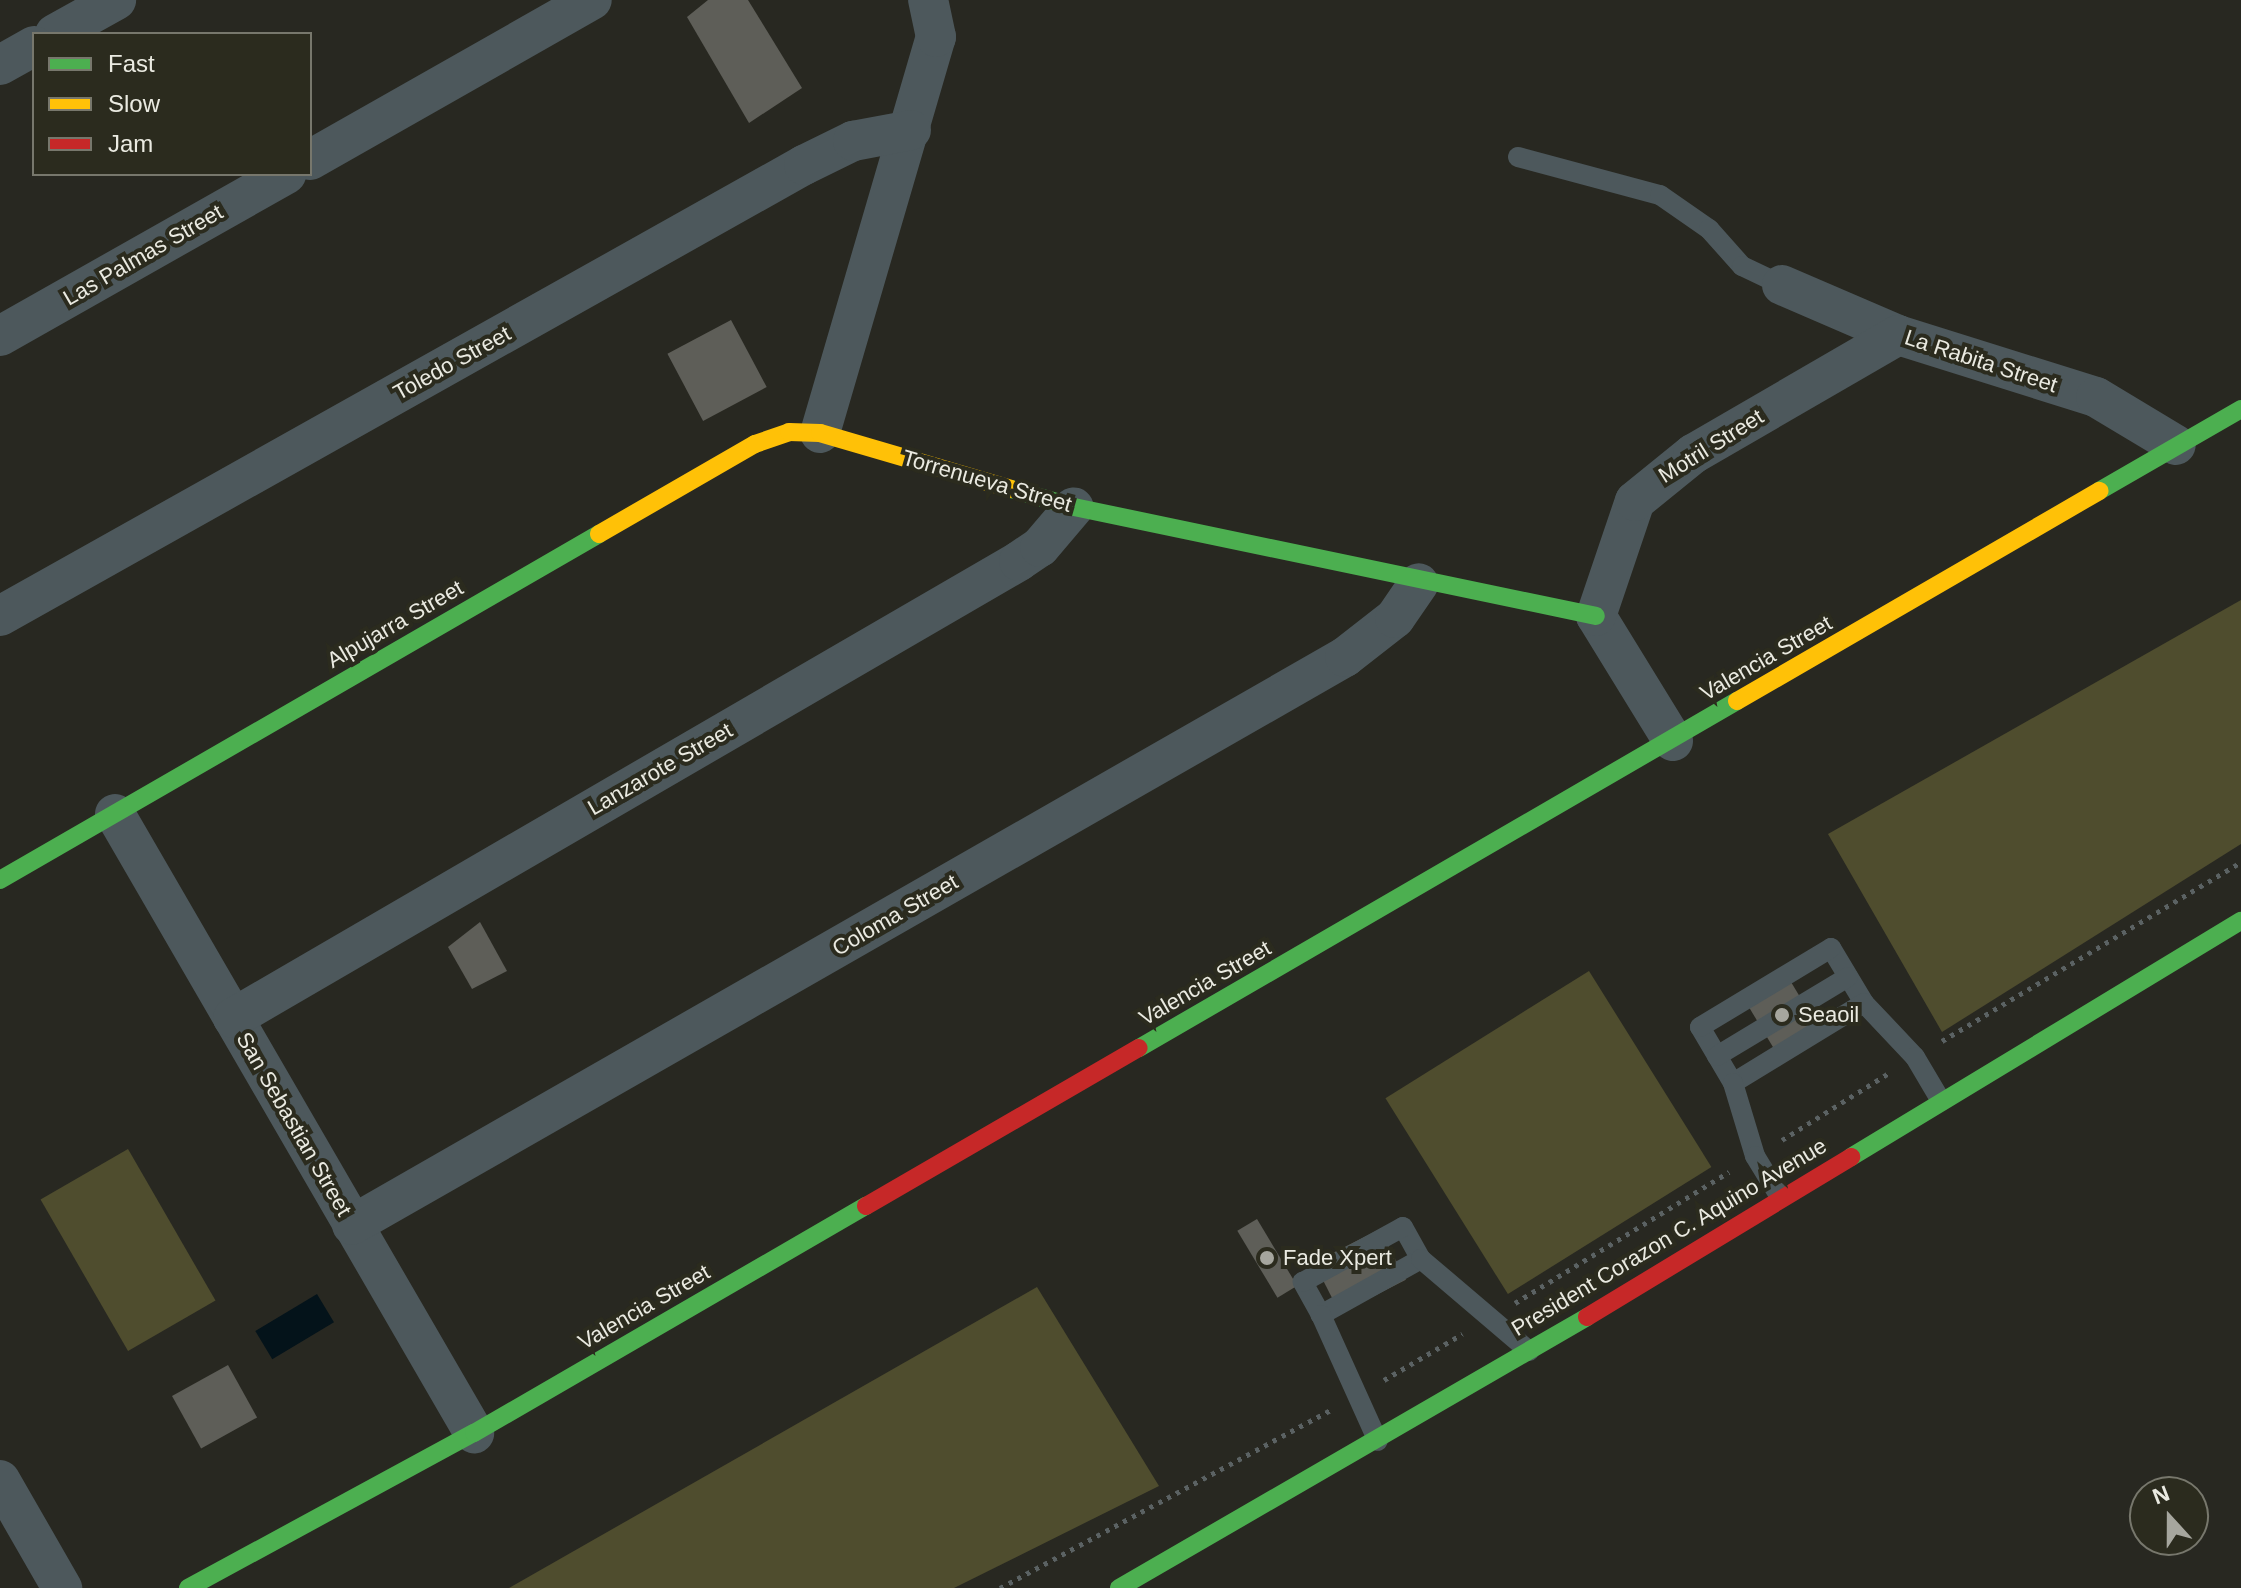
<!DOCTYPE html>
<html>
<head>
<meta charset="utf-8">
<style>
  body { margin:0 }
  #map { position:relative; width:2241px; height:1588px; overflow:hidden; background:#282821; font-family:Arial,sans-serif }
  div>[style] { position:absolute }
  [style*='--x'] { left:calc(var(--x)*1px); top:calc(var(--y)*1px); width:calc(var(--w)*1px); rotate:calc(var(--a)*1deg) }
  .green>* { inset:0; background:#4f4d2e; transform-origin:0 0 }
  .water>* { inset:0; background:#04131a; transform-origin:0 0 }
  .building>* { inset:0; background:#5e5e58; transform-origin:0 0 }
  .path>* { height:5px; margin-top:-2.5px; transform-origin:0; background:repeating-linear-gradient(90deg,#5b6263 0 4px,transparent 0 10px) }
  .lane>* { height:20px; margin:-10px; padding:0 10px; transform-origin:10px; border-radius:10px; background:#4d585c }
  .street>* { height:40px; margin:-20px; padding:0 20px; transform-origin:20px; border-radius:20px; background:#4d585c }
  .fast>* { height:18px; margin:-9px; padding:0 9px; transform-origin:9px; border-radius:9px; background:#4caf50 }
  .slow>* { height:18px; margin:-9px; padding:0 9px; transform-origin:9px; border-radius:9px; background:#ffc107 }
  .jam>* { height:18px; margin:-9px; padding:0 9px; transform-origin:9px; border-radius:9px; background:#c62828 }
  .dots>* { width:22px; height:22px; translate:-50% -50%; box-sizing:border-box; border:4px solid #2b2b1e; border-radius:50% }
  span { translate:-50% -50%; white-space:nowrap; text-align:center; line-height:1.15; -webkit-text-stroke:8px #2b2b1e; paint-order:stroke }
  .street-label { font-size:22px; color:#eaeae1 }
  .poi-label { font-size:22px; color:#eaeae1 }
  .left { translate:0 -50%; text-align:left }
  .legend { position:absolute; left:32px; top:32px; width:280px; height:144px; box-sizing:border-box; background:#2b2b1e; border:2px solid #77776c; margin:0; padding:10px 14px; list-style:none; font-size:24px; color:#eaeae1 }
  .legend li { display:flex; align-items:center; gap:16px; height:40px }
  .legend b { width:40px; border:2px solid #77776c }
  .north { position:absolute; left:2129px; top:1476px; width:80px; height:80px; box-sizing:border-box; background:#2b2b1e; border:2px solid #77776c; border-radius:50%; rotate:339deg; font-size:22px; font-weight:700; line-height:32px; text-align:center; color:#eaeae1 }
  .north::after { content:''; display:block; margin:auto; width:28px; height:36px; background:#a6a69e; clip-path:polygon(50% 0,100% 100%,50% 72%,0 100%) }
</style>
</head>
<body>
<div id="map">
  <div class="green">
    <div style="clip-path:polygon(2241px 600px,2241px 844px,1942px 1032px,1828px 834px)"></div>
    <div style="left:1589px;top:971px;width:231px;height:240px;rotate:58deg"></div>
    <div style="left:128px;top:1149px;width:175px;height:101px;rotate:60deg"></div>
    <div style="clip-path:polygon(1037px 1287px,1159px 1486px,954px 1588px,509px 1588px)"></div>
  </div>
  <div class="water">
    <div style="left:317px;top:1294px;width:33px;height:72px;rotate:59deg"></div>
  </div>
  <div class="building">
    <div style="clip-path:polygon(708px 0,748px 0,802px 88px,749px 123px,687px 17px)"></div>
    <div style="left:731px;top:320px;width:76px;height:72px;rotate:62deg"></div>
    <div style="clip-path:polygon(480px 922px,507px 971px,472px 989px,448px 947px)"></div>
    <div style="left:1782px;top:967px;width:82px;height:49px;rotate:59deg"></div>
    <div style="left:1257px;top:1219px;width:78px;height:23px;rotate:59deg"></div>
    <div style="left:1380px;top:1229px;width:57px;height:74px;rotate:63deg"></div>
    <div style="left:228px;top:1365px;width:60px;height:64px;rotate:61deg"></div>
  </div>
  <div class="path">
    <div style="--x:1942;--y:1041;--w:348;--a:-30.9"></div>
    <div style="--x:1782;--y:1140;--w:126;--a:-32.1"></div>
    <div style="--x:1515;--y:1303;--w:251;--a:-31.5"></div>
    <div style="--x:1384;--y:1380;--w:91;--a:-30.5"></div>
    <div style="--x:1000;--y:1588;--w:375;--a:-28.3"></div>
  </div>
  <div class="lane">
    <div style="--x:1518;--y:157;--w:147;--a:15"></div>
    <div style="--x:1660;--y:195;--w:60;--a:34.8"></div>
    <div style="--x:1709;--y:229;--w:50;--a:48.3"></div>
    <div style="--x:1742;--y:266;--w:44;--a:25.4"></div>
    <div style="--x:1831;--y:948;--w:64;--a:59"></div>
    <div style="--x:1864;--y:1003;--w:153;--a:148.6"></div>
    <div style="--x:1733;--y:1083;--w:65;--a:-120.5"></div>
    <div style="--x:1700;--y:1027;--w:153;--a:-31.1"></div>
    <div style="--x:1864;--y:1003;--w:74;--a:46.6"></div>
    <div style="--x:1915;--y:1057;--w:51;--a:59.4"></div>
    <div style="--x:1717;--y:1056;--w:153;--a:-31.1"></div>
    <div style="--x:1733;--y:1083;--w:76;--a:73.2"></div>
    <div style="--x:1755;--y:1156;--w:48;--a:58.6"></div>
    <div style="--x:1403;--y:1227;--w:37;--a:61"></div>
    <div style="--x:1421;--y:1259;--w:115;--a:150.8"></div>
    <div style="--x:1321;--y:1315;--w:38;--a:-119"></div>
    <div style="--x:1303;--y:1282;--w:114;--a:-28.8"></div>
    <div style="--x:1421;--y:1259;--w:142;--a:40.4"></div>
    <div style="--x:1321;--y:1315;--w:138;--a:65.7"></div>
  </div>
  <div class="street">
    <div style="--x:55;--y:34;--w:70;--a:-29.1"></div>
    <div style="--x:0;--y:65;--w:39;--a:-29"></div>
    <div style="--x:310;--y:160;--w:324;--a:-29.6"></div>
    <div style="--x:1782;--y:285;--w:126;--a:23.3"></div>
    <div style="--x:1898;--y:335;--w:207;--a:17.4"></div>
    <div style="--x:2096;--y:397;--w:93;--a:31"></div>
    <div style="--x:0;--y:336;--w:329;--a:-29.5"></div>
    <div style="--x:820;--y:433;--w:413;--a:-73.7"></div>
    <div style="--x:936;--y:37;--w:38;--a:-102"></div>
    <div style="--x:0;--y:616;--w:922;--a:-29.29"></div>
    <div style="--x:804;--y:165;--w:55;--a:-26.1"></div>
    <div style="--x:853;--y:141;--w:59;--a:-10.7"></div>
    <div style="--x:1673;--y:741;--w:147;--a:-121.6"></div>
    <div style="--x:1596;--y:616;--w:121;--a:-71.3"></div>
    <div style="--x:1635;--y:501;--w:75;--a:-39"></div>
    <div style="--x:1693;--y:454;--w:237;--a:-30.1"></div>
    <div style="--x:115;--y:814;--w:716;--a:59.89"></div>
    <div style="--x:233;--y:1018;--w:909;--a:-30.17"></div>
    <div style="--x:1019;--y:561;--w:25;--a:-34"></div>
    <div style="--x:1040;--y:547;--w:52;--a:-49.6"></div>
    <div style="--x:352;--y:1225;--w:1144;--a:-29.77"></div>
    <div style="--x:1345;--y:657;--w:63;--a:-38"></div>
    <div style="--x:1395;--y:618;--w:42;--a:-55.6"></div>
    <div style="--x:0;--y:1480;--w:125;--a:60.1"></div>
  </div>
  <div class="fast">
    <div style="--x:1011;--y:489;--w:66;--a:15.9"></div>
    <div style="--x:1074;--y:507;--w:533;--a:11.79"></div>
    <div style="--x:2099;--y:491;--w:164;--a:-30"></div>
    <div style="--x:0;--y:880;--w:692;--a:-30.01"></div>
    <div style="--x:1139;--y:1048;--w:691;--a:-30.13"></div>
    <div style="--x:1851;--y:1157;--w:456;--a:-31.2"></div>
    <div style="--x:188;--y:1588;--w:325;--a:-28.5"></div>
    <div style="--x:474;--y:1433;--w:453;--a:-30.1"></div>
    <div style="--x:1119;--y:1588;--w:541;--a:-30.07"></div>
  </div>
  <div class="slow">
    <div style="--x:599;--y:534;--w:180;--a:-30"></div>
    <div style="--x:755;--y:444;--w:36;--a:-19"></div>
    <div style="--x:789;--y:432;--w:31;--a:2"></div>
    <div style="--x:820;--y:433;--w:199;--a:16.3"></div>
    <div style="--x:1737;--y:701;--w:419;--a:-30.1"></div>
  </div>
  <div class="jam">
    <div style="--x:866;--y:1206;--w:315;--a:-30.1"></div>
    <div style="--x:1587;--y:1317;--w:309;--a:-31.2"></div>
  </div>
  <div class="dots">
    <div style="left:1782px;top:1015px;background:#a6a69e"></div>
    <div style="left:1267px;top:1258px;background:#a6a69e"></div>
  </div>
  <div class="street-label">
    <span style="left:143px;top:255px;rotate:-30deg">Las Palmas Street</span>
    <span style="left:1981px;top:361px;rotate:18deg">La Rabita Street</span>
    <span style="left:452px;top:363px;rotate:-29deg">Toledo Street</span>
    <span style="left:1711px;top:446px;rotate:-32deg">Motril Street</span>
    <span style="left:987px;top:481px;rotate:16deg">Torrenueva Street</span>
    <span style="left:395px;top:624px;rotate:-30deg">Alpujarra Street</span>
    <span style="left:1766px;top:658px;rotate:-30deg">Valencia Street</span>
    <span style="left:660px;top:769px;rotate:-30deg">Lanzarote Street</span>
    <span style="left:895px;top:915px;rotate:-30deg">Coloma Street</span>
    <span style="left:1205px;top:983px;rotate:-30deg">Valencia Street</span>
    <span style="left:294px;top:1124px;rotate:60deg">San Sebastian Street</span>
    <span style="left:1669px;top:1237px;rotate:-31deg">President Corazon C. Aquino Avenue</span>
    <span style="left:644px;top:1307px;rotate:-30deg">Valencia Street</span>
  </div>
  <div class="poi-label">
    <span class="left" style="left:1798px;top:1015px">Seaoil</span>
    <span class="left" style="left:1283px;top:1258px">Fade Xpert</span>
  </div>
  <ul class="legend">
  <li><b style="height:10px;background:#4caf50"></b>Fast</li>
  <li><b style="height:10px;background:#ffc107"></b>Slow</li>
  <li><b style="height:10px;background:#c62828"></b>Jam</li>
  </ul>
  <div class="north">N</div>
</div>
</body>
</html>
